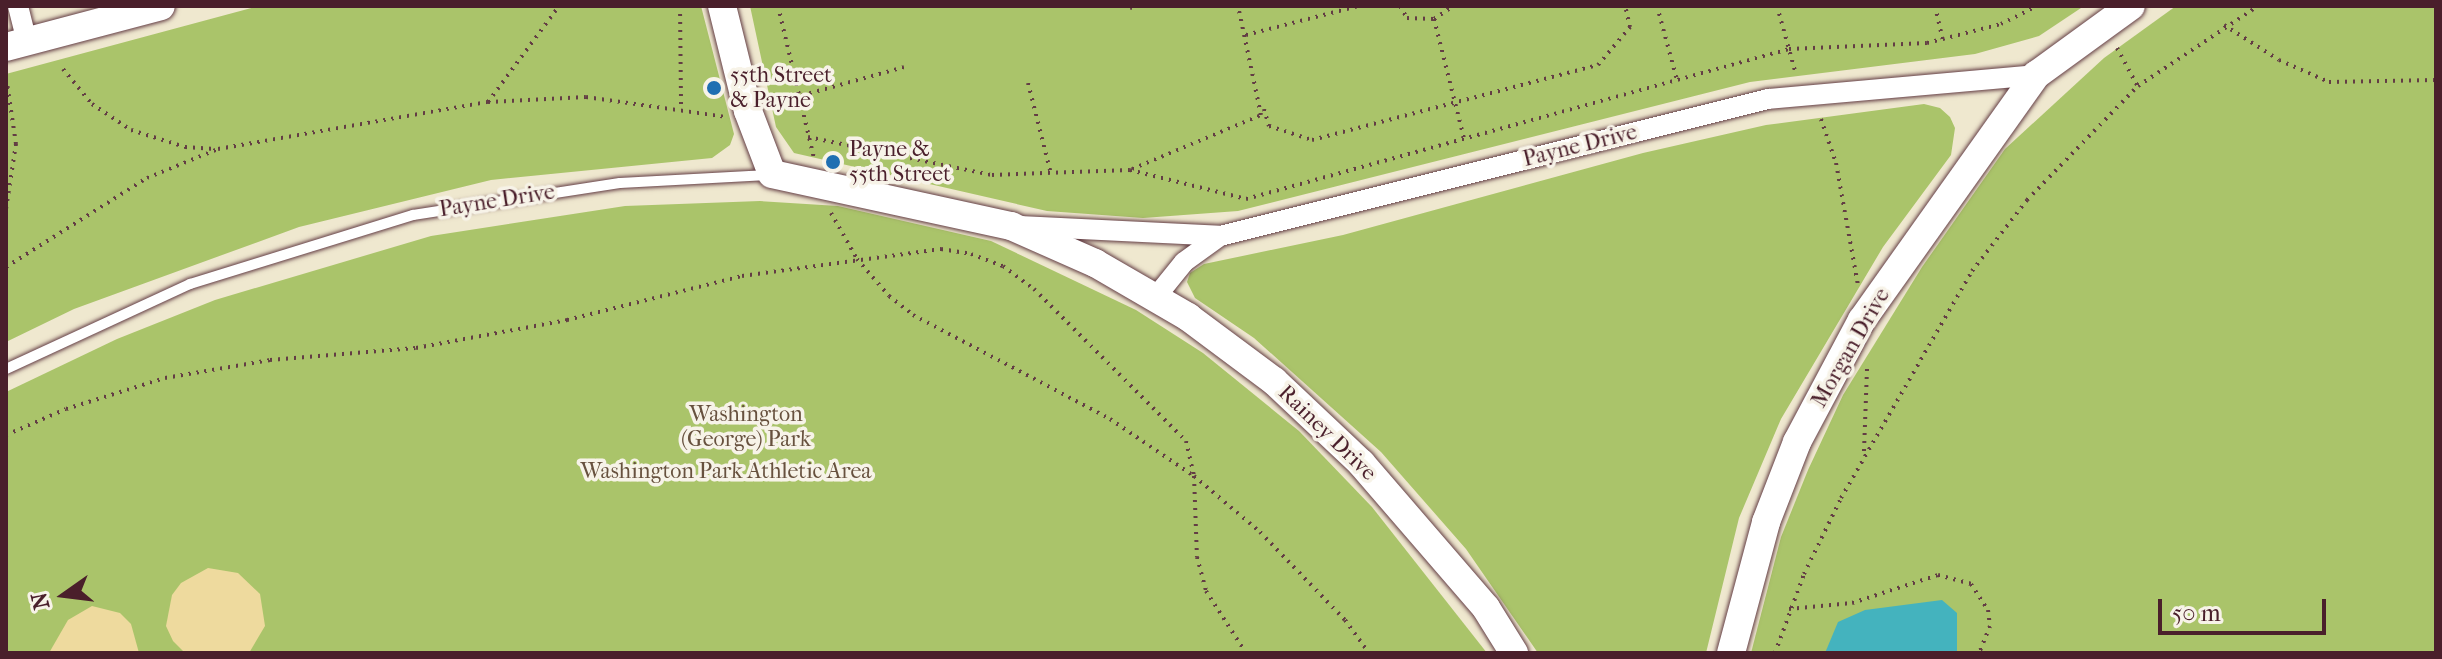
<!DOCTYPE html>
<html>
<head>
<meta charset="utf-8">
<style>
  body { margin:0 }
  #map { position:relative; width:2442px; height:659px; overflow:hidden; background:#efe8cf; font-family:"IM FELL French Canon",serif }
  div>[style] { position:absolute }
  [style*='--x'] { left:calc(var(--x)*1px); top:calc(var(--y)*1px); width:calc(var(--w)*1px); rotate:calc(var(--a)*1deg) }
  .green>* { inset:0; background:#aac46a }
  .sand>* { inset:0; background:#eeda9e }
  .water>* { inset:0; background:#44b3be }
  .path>* { height:4px; margin-top:-2px; transform-origin:0; background:repeating-linear-gradient(90deg,#633d44 0 2px,transparent 0 8px) }
  .roads { filter:drop-shadow(0 0 2px #633d44) drop-shadow(0 0 2px #633d44) }
  .lane>* { height:10px; margin:-5px; padding:0 5px; transform-origin:5px; border-radius:5px; background:#fff }
  .street>* { height:20px; margin:-10px; padding:0 10px; transform-origin:10px; border-radius:10px; background:#fff }
  .secondary>* { height:28px; margin:-14px; padding:0 14px; transform-origin:14px; border-radius:14px; background:#fff }
  .dots>* { width:22px; height:22px; translate:-50% -50%; box-sizing:border-box; border:4px solid #f7f3e8; border-radius:50% }
  span { translate:-50% -50%; white-space:nowrap; text-align:center; line-height:1.15; -webkit-text-stroke:7px #f7f3e8; paint-order:stroke }
  .poi-label { font-size:22px; color:#4a1f2b }
  .left { translate:0 -50%; text-align:left }
  .street-label { font-size:22px; color:#4a1f2b }
  .park-label { font-size:22px; color:#67513e }
  .frame { position:absolute; inset:0; border:8px solid #4a1f2b; pointer-events:none }
  .north { position:absolute; left:24px; top:555px; width:80px; height:80px; -webkit-text-stroke:6px #f7f3e8; paint-order:stroke; rotate:256deg; font-size:22px; font-weight:700; line-height:32px; text-align:center; color:#4a1f2b }
  .north::after { content:''; display:block; margin:auto; width:28px; height:36px; background:#4a1f2b; clip-path:polygon(50% 0,100% 100%,50% 72%,0 100%) }
  .scale { position:absolute; left:2158px; top:599px; width:168px; height:36px; box-sizing:border-box; border:4px solid #4a1f2b; border-top:0; padding-left:10px; font-size:24px; line-height:28px; white-space:nowrap; color:#4a1f2b; -webkit-text-stroke:6px #f7f3e8; paint-order:stroke }
</style>
</head>
<body>
<div id="map">
  <div class="green">
    <div style="clip-path:polygon(259px 6px,701px 6px,734px 134px,730px 145px,712px 158px,491px 180px,299px 227px,74px 309px,6px 342px,6px 74px)"></div>
    <div style="clip-path:polygon(750px 6px,2084px 6px,2039px 36px,1975px 54px,1750px 82px,1238px 211px,1143px 218px,1047px 211px,794px 153px,776px 127px)"></div>
    <div style="clip-path:polygon(2176px 6px,2436px 6px,2436px 653px,1751px 653px,1781px 537px,1808px 470px,1843px 395px,1922px 267px,2005px 149px,2104px 58px)"></div>
    <div style="clip-path:polygon(1924px 104px,1940px 108px,1950px 117px,1955px 128px,1951px 155px,1883px 247px,1781px 419px,1739px 518px,1706px 653px,1538px 653px,1466px 549px,1381px 452px,1254px 338px,1195px 298px,1187px 282px,1190px 273px,1204px 264px,1343px 235px,1643px 153px,1766px 125px)"></div>
    <div style="clip-path:polygon(760px 201px,838px 206px,991px 241px,1136px 310px,1203px 353px,1299px 431px,1372px 507px,1487px 653px,6px 653px,6px 392px,117px 339px,215px 300px,431px 236px,625px 206px)"></div>
  </div>
  <div class="sand">
    <div style="clip-path:polygon(208px 568px,238px 573px,260px 594px,265px 626px,249px 653px,185px 653px,173px 641px,166px 626px,172px 595px,181px 583px)"></div>
    <div style="clip-path:polygon(92px 606px,120px 613px,131px 624px,139px 653px,49px 653px,68px 620px)"></div>
  </div>
  <div class="water">
    <div style="clip-path:polygon(1942px 600px,1957px 613px,1957px 653px,1825px 653px,1838px 622px,1865px 610px)"></div>
  </div>
  <div class="path">
    <div style="--x:680;--y:6;--w:103;--a:89.4"></div>
    <div style="--x:778;--y:6;--w:156;--a:76.7"></div>
    <div style="--x:1400;--y:6;--w:14;--a:60"></div>
    <div style="--x:1407;--y:18;--w:27;--a:2"></div>
    <div style="--x:1434;--y:19;--w:23;--a:-34"></div>
    <div style="--x:1657;--y:6;--w:77;--a:74.9"></div>
    <div style="--x:1777;--y:6;--w:67;--a:74.5"></div>
    <div style="--x:1935;--y:6;--w:35;--a:77"></div>
    <div style="--x:1130;--y:8;--w:8;--a:-14"></div>
    <div style="--x:1434;--y:19;--w:123;--a:75.9"></div>
    <div style="--x:2224;--y:25;--w:65;--a:32.5"></div>
    <div style="--x:2279;--y:60;--w:55;--a:23.7"></div>
    <div style="--x:2329;--y:82;--w:107;--a:-1.1"></div>
    <div style="--x:1246;--y:35;--w:116;--a:-14.5"></div>
    <div style="--x:2117;--y:48;--w:42;--a:61.6"></div>
    <div style="--x:63;--y:69;--w:45;--a:50.4"></div>
    <div style="--x:92;--y:104;--w:47;--a:33.7"></div>
    <div style="--x:131;--y:130;--w:57;--a:17.5"></div>
    <div style="--x:185;--y:147;--w:30;--a:4"></div>
    <div style="--x:1028;--y:83;--w:94;--a:75.8"></div>
    <div style="--x:488;--y:102;--w:119;--a:-53.5"></div>
    <div style="--x:771;--y:104;--w:138;--a:-15.5"></div>
    <div style="--x:1264;--y:109;--w:18;--a:74"></div>
    <div style="--x:1269;--y:126;--w:45;--a:18"></div>
    <div style="--x:1312;--y:140;--w:296;--a:-14.7"></div>
    <div style="--x:1598;--y:65;--w:50;--a:-49.9"></div>
    <div style="--x:1630;--y:27;--w:22;--a:-103"></div>
    <div style="--x:1821;--y:119;--w:46;--a:71.2"></div>
    <div style="--x:1836;--y:163;--w:124;--a:79.8"></div>
    <div style="--x:808;--y:137;--w:188;--a:11.7"></div>
    <div style="--x:992;--y:175;--w:138;--a:-2.1"></div>
    <div style="--x:1130;--y:170;--w:120;--a:14"></div>
    <div style="--x:1246;--y:199;--w:563;--a:-15.44"></div>
    <div style="--x:1789;--y:49;--w:138;--a:-2.5"></div>
    <div style="--x:1927;--y:43;--w:76;--a:-14.4"></div>
    <div style="--x:2001;--y:24;--w:40;--a:-26.6"></div>
    <div style="--x:1132;--y:169;--w:140;--a:-22.7"></div>
    <div style="--x:1261;--y:115;--w:111;--a:-101.9"></div>
    <div style="--x:6;--y:209;--w:66;--a:-81.3"></div>
    <div style="--x:16;--y:144;--w:62;--a:-98.4"></div>
    <div style="--x:831;--y:213;--w:53;--a:60.5"></div>
    <div style="--x:857;--y:259;--w:49;--a:49.1"></div>
    <div style="--x:889;--y:296;--w:31;--a:38"></div>
    <div style="--x:913;--y:315;--w:223;--a:27.8"></div>
    <div style="--x:1110;--y:419;--w:102;--a:34.2"></div>
    <div style="--x:1194;--y:476;--w:87;--a:40.3"></div>
    <div style="--x:1260;--y:532;--w:122;--a:46"></div>
    <div style="--x:1345;--y:620;--w:41;--a:54"></div>
    <div style="--x:6;--y:267;--w:167;--a:-32.3"></div>
    <div style="--x:147;--y:178;--w:77;--a:-22.2"></div>
    <div style="--x:218;--y:149;--w:274;--a:-9.9"></div>
    <div style="--x:488;--y:102;--w:98;--a:-2.9"></div>
    <div style="--x:586;--y:97;--w:141;--a:8.1"></div>
    <div style="--x:6;--y:435;--w:65;--a:-23.4"></div>
    <div style="--x:66;--y:409;--w:104;--a:-17.4"></div>
    <div style="--x:165;--y:378;--w:107;--a:-9.7"></div>
    <div style="--x:270;--y:360;--w:146;--a:-4.7"></div>
    <div style="--x:416;--y:348;--w:154;--a:-10.5"></div>
    <div style="--x:567;--y:320;--w:180;--a:-14.1"></div>
    <div style="--x:742;--y:276;--w:201;--a:-7.7"></div>
    <div style="--x:941;--y:249;--w:30;--a:9"></div>
    <div style="--x:971;--y:254;--w:34;--a:21"></div>
    <div style="--x:1003;--y:266;--w:39;--a:37"></div>
    <div style="--x:1034;--y:289;--w:215;--a:45"></div>
    <div style="--x:1186;--y:441;--w:36;--a:77"></div>
    <div style="--x:1194;--y:476;--w:81;--a:87.9"></div>
    <div style="--x:1197;--y:557;--w:35;--a:75"></div>
    <div style="--x:1206;--y:591;--w:74;--a:57.2"></div>
    <div style="--x:1864;--y:451;--w:83;--a:-87.9"></div>
    <div style="--x:1789;--y:609;--w:63;--a:-5.4"></div>
    <div style="--x:1852;--y:603;--w:90;--a:-18"></div>
    <div style="--x:1938;--y:575;--w:34;--a:15"></div>
    <div style="--x:1971;--y:584;--w:31;--a:57"></div>
    <div style="--x:1988;--y:610;--w:16;--a:83"></div>
    <div style="--x:1990;--y:626;--w:29;--a:112"></div>
    <div style="--x:1775;--y:653;--w:84;--a:-69.8"></div>
    <div style="--x:1804;--y:574;--w:85;--a:-64"></div>
    <div style="--x:1841;--y:498;--w:262;--a:-60"></div>
    <div style="--x:1972;--y:271;--w:90;--a:-52.2"></div>
    <div style="--x:2027;--y:200;--w:159;--a:-45.8"></div>
    <div style="--x:2138;--y:86;--w:144;--a:-33.7"></div>
  </div>
  <div class="roads">
    <div class="lane">
      <div style="--x:6;--y:369;--w:203;--a:-24.8"></div>
      <div style="--x:190;--y:284;--w:233;--a:-17.2"></div>
      <div style="--x:413;--y:215;--w:209;--a:-8.8"></div>
      <div style="--x:620;--y:183;--w:148;--a:-3.1"></div>
    </div>
    <div class="street">
      <div style="--x:18;--y:6;--w:36;--a:76"></div>
      <div style="--x:1019;--y:226;--w:201;--a:2.8"></div>
      <div style="--x:1220;--y:236;--w:565;--a:-14.04"></div>
      <div style="--x:1768;--y:99;--w:269;--a:-5.1"></div>
      <div style="--x:1155;--y:298;--w:46;--a:-51.1"></div>
      <div style="--x:1184;--y:262;--w:44;--a:-35.8"></div>
    </div>
    <div class="secondary">
      <div style="--x:722;--y:6;--w:108;--a:76.1"></div>
      <div style="--x:748;--y:111;--w:67;--a:69.1"></div>
      <div style="--x:772;--y:174;--w:245;--a:12.3"></div>
      <div style="--x:1011;--y:226;--w:92;--a:23.8"></div>
      <div style="--x:1095;--y:263;--w:108;--a:30.1"></div>
      <div style="--x:1188;--y:317;--w:107;--a:36.7"></div>
      <div style="--x:1274;--y:381;--w:120;--a:43.3"></div>
      <div style="--x:1361;--y:463;--w:191;--a:49.2"></div>
      <div style="--x:1486;--y:608;--w:53;--a:58.1"></div>
      <div style="--x:6;--y:47;--w:160;--a:-14.8"></div>
      <div style="--x:1731;--y:653;--w:136;--a:-75"></div>
      <div style="--x:1766;--y:522;--w:86;--a:-68.8"></div>
      <div style="--x:1797;--y:442;--w:138;--a:-62"></div>
      <div style="--x:1862;--y:320;--w:301;--a:-54.6"></div>
      <div style="--x:2036;--y:75;--w:117;--a:-36"></div>
    </div>
  </div>
  <div class="dots">
    <div style="left:714px;top:88px;background:#1f6fb2"></div>
    <div style="left:833px;top:162px;background:#1f6fb2"></div>
  </div>
  <div class="poi-label">
    <span class="left" style="left:730px;top:88px">55th Street<br>&amp; Payne</span>
    <span class="left" style="left:849px;top:162px">Payne &amp;<br>55th Street</span>
  </div>
  <div class="street-label">
    <span style="left:1580px;top:146px;rotate:-14deg">Payne Drive</span>
    <span style="left:497px;top:201px;rotate:-9deg">Payne Drive</span>
    <span style="left:1851px;top:348px;rotate:-60deg">Morgan Drive</span>
    <span style="left:1327px;top:433px;rotate:44deg">Rainey Drive</span>
  </div>
  <div class="park-label">
    <span style="left:746px;top:427px">Washington<br>(George) Park</span>
    <span style="left:726px;top:472px">Washington Park Athletic Area</span>
  </div>
  <div class="frame"></div>
  <div class="north">N</div>
  <div class="scale">50 m</div>
</div>
</body>
</html>
